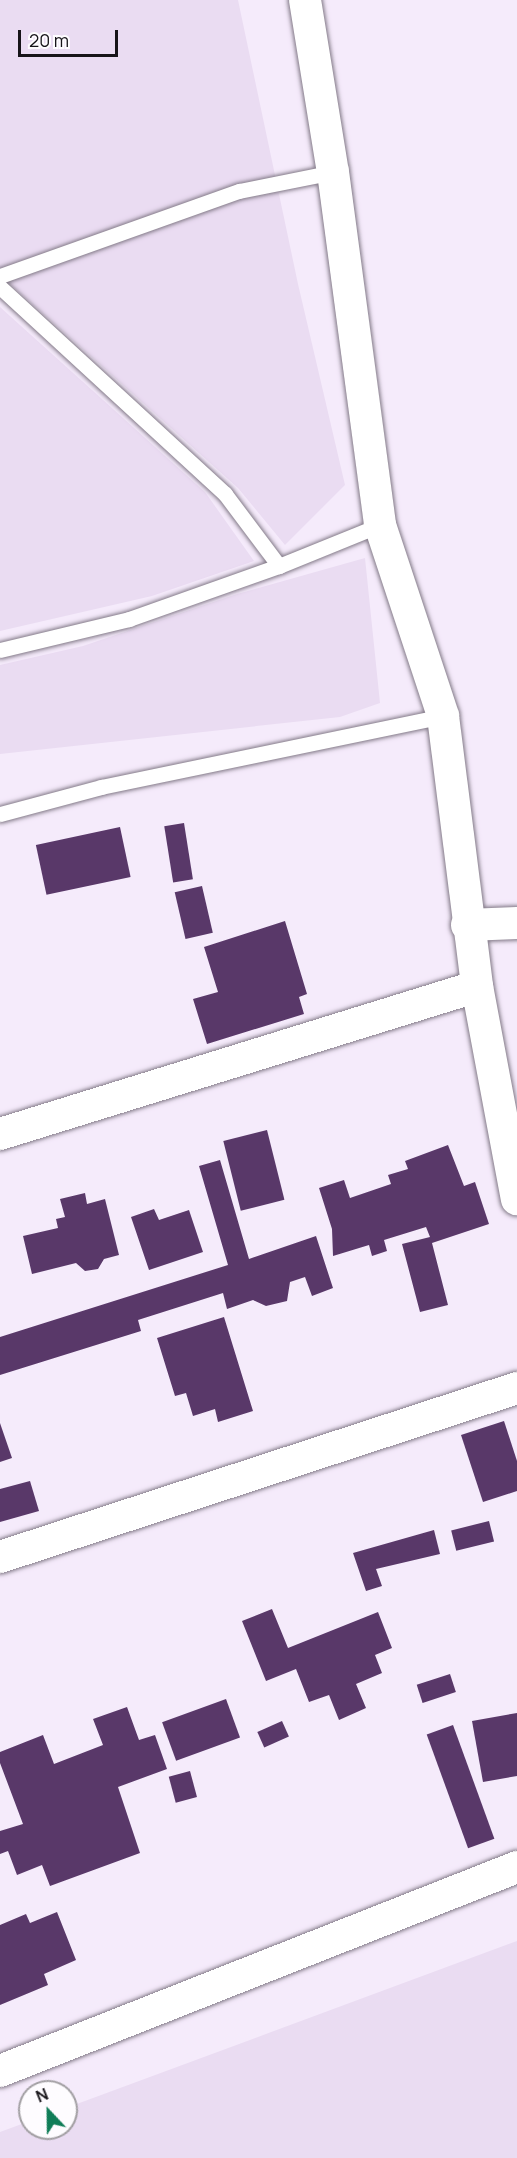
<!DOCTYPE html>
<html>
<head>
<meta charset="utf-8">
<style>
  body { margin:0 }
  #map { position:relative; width:517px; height:2158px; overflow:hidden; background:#f5ebfb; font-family:Manrope,sans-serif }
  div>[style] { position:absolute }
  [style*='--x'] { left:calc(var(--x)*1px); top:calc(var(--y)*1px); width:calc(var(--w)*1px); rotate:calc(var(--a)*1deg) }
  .built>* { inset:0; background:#eadcf2 }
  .building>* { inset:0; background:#593869; transform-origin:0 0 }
  .roads { filter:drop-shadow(0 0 2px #837a88) drop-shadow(0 0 2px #837a88) }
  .lane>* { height:15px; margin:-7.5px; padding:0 7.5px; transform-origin:7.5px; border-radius:7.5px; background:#fff }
  .street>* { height:32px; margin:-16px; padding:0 16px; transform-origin:16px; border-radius:16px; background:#fff }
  span { translate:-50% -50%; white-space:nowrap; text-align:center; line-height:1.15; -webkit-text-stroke:6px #fefcff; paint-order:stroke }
  .north { position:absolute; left:18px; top:2080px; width:60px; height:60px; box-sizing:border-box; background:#fefcff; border:2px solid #a29fa3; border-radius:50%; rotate:338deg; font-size:16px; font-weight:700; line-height:24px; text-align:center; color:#171419 }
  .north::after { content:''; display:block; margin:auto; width:21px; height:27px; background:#107d58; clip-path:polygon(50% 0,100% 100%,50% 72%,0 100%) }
  .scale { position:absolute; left:18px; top:30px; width:100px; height:27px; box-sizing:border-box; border:3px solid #171419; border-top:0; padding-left:8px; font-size:18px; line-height:21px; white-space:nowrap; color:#171419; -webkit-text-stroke:4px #fefcff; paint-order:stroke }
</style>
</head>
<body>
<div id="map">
  <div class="built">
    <div style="clip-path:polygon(0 0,238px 0,298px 284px,345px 485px,285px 545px,238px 488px,0 275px)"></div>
    <div style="clip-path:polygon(0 307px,205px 492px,254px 561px,152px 596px,0 631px)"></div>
    <div style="clip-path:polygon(365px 558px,380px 703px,340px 717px,0 754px,0 665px,83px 646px,237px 594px)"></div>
    <div style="clip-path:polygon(517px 1941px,517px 2158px,0 2158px,0 2132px,30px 2121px,30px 2128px,66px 2128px,66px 2108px)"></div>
  </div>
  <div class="building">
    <div style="left:184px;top:823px;width:57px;height:20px;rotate:81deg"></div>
    <div style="left:120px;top:827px;width:51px;height:86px;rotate:78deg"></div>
    <div style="left:202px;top:886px;width:48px;height:28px;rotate:77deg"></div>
    <div style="clip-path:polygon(285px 921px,307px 994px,299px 997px,304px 1014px,207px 1044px,193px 999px,218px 992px,204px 947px)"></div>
    <div style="left:267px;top:1130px;width:72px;height:45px;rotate:76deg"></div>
    <div style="clip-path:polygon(448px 1145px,464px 1186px,475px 1182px,489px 1224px,432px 1243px,448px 1305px,420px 1312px,402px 1244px,430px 1237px,426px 1227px,384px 1240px,387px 1251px,372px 1256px,369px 1245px,333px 1256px,332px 1229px,319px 1188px,344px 1180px,350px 1198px,391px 1184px,388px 1175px,408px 1169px,405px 1161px)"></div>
    <div style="clip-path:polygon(220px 1160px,249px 1259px,316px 1236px,333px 1288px,312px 1296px,305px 1277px,290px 1282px,287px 1301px,266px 1306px,253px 1300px,227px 1309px,223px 1293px,138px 1320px,141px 1331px,0 1375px,0 1337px,228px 1265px,199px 1166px)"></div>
    <div style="clip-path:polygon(85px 1193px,87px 1204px,105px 1199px,119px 1255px,104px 1259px,98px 1269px,85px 1271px,76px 1263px,32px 1274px,23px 1236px,58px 1228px,56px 1219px,65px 1217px,60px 1199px)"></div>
    <div style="clip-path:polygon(154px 1209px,159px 1220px,189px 1210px,203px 1252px,149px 1270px,131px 1217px)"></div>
    <div style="clip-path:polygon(224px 1317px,253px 1411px,218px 1422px,215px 1409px,193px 1416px,186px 1393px,175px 1396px,157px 1338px)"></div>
    <div style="clip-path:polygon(504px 1421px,517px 1461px,517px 1491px,483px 1502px,461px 1435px)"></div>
    <div style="clip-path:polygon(0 1423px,12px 1458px,0 1462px)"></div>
    <div style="clip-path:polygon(30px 1481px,39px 1511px,0 1522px,0 1489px)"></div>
    <div style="left:489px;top:1521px;width:21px;height:39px;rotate:76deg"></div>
    <div style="clip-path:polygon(434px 1530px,440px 1554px,376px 1569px,382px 1586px,366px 1591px,353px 1553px)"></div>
    <div style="clip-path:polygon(272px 1609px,288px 1648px,378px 1612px,392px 1648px,375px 1655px,382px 1673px,356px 1684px,366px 1708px,339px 1720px,329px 1695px,309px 1702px,296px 1669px,266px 1681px,242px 1621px)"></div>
    <div style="left:450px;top:1674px;width:19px;height:35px;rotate:72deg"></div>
    <div style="left:226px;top:1699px;width:41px;height:68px;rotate:70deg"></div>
    <div style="clip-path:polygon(127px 1707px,139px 1740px,155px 1735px,167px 1769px,118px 1787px,140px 1853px,50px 1886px,42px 1865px,17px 1875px,8px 1851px,0 1854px,0 1831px,23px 1824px,0 1763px,0 1752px,43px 1735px,54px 1764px,103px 1745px,93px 1719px)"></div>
    <div style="clip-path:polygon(517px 1713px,517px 1776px,483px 1782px,472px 1721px)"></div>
    <div style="left:282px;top:1721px;width:17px;height:27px;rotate:66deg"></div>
    <div style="left:453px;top:1725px;width:121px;height:28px;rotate:70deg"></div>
    <div style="left:190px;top:1771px;width:27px;height:22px;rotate:75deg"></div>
    <div style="clip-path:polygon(57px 1912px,76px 1960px,44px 1974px,48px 1985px,0 2005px,0 1925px,26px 1914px,30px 1923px)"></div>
  </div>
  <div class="roads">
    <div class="lane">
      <div style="--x:0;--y:276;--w:254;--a:-19.6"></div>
      <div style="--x:239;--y:191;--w:96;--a:-11.4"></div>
      <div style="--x:0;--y:287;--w:306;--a:42.6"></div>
      <div style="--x:225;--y:494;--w:90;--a:53.1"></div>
      <div style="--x:0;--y:650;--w:133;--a:-13.5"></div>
      <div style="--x:129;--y:619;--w:159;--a:-19.5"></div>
      <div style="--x:279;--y:566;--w:109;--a:-22.1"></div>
      <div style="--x:0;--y:814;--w:105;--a:-15"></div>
      <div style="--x:101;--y:787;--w:349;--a:-11.7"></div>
    </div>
    <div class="street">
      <div style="--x:305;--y:0;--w:174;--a:80.8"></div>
      <div style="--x:333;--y:172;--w:356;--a:82.4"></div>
      <div style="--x:380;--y:525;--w:201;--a:71.7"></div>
      <div style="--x:443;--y:716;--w:272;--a:82.8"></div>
      <div style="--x:477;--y:986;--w:217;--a:79.4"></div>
      <div style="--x:467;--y:925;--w:50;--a:-2.3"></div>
      <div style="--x:0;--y:1134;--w:499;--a:-17.2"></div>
      <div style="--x:0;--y:1557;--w:544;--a:-18.1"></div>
      <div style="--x:0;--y:2071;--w:556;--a:-21.53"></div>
    </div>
  </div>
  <div class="north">N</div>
  <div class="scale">20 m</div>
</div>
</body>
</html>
